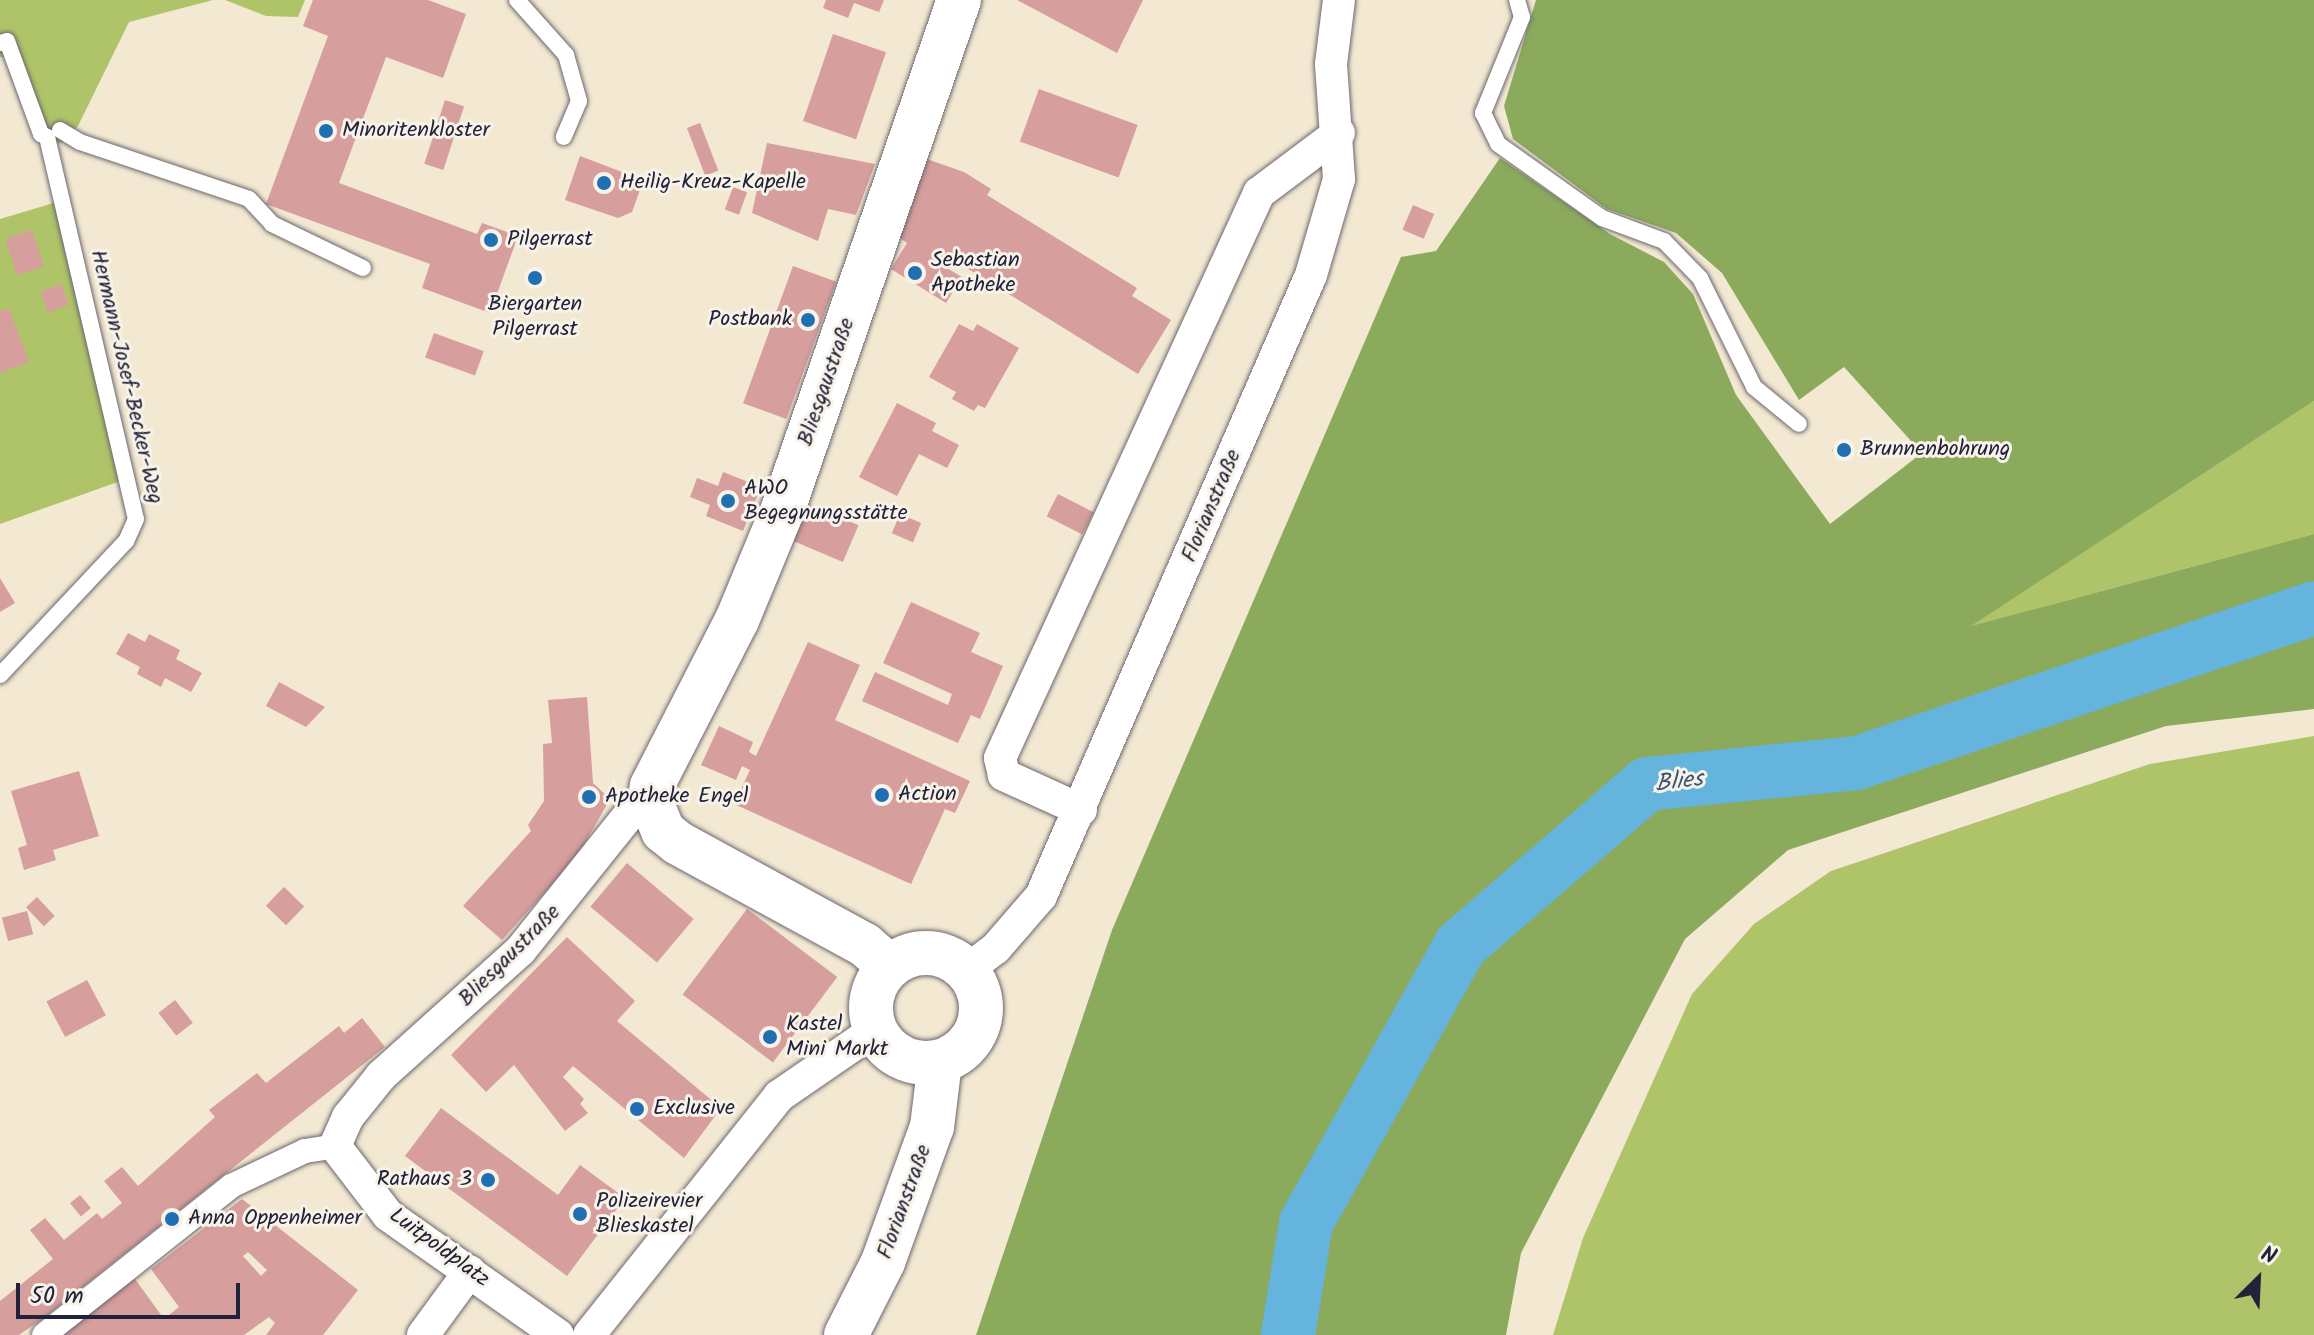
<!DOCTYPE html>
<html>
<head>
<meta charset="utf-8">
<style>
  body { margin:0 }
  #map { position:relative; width:2314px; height:1335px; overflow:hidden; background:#f3e8d1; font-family:Kalam,sans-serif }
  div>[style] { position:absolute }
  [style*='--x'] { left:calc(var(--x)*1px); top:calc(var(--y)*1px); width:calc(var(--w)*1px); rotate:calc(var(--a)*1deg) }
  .green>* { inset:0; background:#afc468 }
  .forest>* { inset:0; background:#8baa5c }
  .river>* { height:54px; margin:-27px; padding:0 27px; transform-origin:27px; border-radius:27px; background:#64b4de }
  .building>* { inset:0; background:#d69e9c; transform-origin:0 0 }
  .roads { filter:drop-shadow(0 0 2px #6b6770) drop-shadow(0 0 2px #6b6770) }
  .service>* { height:16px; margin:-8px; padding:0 8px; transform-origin:8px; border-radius:8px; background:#fff }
  .pedestrian>* { height:24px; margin:-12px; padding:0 12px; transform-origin:12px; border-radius:12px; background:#fff }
  .minor>* { height:32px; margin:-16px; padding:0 16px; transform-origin:16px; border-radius:16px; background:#fff }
  .secondary>* { height:44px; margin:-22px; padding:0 22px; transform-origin:22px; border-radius:22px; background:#fff }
  .secondary>.ring { margin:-22px; padding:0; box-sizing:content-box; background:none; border:44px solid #fff; border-radius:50% }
  .dots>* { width:22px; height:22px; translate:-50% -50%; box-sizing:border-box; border:4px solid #f7f3e8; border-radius:50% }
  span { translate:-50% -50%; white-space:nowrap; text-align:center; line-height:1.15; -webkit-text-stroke:6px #f7f3e8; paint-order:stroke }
  .poi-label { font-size:22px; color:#22223b }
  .left { translate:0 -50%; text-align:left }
  .right { translate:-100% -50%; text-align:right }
  .street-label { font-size:22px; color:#22223b }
  .water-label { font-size:24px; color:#395574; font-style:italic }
  .north { position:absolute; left:2218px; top:1239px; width:80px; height:80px; -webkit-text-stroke:6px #f7f3e8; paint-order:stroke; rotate:24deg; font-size:22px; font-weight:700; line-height:32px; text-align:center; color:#22223b }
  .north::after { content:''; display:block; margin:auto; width:28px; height:36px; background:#22223b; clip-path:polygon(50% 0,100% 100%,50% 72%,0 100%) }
  .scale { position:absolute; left:16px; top:1283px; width:224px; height:36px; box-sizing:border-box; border:4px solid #22223b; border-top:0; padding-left:10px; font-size:24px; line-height:28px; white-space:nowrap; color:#22223b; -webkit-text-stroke:6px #f7f3e8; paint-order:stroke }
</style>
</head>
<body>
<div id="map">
  <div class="green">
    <div style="clip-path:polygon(0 0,213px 0,129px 22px,78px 126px,61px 143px,40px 144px,5px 57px,0 57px)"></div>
    <div style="clip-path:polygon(225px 0,305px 0,298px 17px,266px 16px)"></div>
    <div style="clip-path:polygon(57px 202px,126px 479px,0 524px,0 219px)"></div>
    <div style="clip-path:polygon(2314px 401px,2314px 534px,1968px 627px)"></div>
    <div style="clip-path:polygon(2314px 736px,2314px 1335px,1553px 1335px,1583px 1238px,1692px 994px,1754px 924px,1831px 871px,2150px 764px)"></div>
  </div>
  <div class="forest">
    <div style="clip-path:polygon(1536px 0,2314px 0,2314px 401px,1971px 626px,2314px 534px,2314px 709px,2166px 726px,1788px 850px,1685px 939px,1521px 1253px,1506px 1335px,976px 1335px,1112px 930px,1401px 257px,1436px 251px,1500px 158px,1610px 234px,1664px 262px,1693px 294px,1736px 395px,1830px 524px,1922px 453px,1844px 367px,1799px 400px,1722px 273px,1676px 233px,1607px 209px,1513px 139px,1504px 106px)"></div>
  </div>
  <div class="river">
    <div style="--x:1288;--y:1335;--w:113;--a:-80.9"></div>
    <div style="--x:1306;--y:1223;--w:317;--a:-60.9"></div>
    <div style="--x:1460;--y:946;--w:247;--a:-40.9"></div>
    <div style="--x:1647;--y:784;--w:211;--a:-5.7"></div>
    <div style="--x:1857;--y:763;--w:483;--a:-18.7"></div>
  </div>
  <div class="building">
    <div style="clip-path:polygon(313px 0,428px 0,466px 14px,443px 78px,386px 57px,339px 183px,477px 234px,482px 223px,518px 236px,490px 313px,422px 288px,430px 264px,266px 204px,328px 36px,303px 26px)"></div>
    <div style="clip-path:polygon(826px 0,884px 0,879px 12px,854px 3px,848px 18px,823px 8px)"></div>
    <div style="clip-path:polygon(1017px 0,1143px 0,1117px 53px)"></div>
    <div style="left:833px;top:34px;width:56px;height:92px;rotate:19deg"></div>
    <div style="left:1039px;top:89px;width:105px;height:56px;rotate:20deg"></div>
    <div style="left:445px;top:100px;width:20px;height:67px;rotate:18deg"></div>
    <div style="left:700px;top:123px;width:51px;height:14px;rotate:69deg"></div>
    <div style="clip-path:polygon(767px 143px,875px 164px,856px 215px,828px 209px,818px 241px,752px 213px)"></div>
    <div style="clip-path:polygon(580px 156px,635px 177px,640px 190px,632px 212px,618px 218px,565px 200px)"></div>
    <div style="clip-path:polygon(921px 157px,964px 172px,991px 189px,987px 195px,1137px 288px,1132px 296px,1171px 320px,1138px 374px,949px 257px,943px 266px,962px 277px,946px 303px,891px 269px,907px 243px,894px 234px)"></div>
    <div style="left:733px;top:187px;width:15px;height:24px;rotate:20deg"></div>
    <div style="left:1413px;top:205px;width:23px;height:27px;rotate:23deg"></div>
    <div style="left:32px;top:230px;width:38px;height:28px;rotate:72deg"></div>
    <div style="left:793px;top:266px;width:46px;height:146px;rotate:20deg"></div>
    <div style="left:61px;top:284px;width:22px;height:22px;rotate:69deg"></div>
    <div style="clip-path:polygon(9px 308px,29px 362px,0 373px,0 312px)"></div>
    <div style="clip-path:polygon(959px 324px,973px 331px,977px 324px,1019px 348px,985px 408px,978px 405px,974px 411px,952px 399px,956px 392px,929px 377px)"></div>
    <div style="left:434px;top:333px;width:53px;height:26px;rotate:20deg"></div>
    <div style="clip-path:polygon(897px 403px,936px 423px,932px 431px,959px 445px,947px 468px,919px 454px,897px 496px,859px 477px)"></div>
    <div style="left:1839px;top:440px;width:18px;height:13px;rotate:34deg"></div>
    <div style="clip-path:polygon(723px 472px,761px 487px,743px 531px,706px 516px,710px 505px,690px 497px,697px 478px,718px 486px)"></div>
    <div style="left:1058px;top:494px;width:40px;height:25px;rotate:27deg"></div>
    <div style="left:806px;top:503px;width:57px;height:40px;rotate:23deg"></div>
    <div style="left:900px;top:514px;width:23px;height:21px;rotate:23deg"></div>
    <div style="clip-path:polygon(0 578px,15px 603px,0 612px)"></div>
    <div style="clip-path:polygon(911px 602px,980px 633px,971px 652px,1003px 666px,980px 719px,971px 715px,958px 743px,862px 701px,875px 672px,948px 705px,952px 694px,883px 663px)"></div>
    <div style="clip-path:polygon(128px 633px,145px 642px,149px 634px,180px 650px,176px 659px,202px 673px,191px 692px,165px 678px,161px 687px,137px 674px,140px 667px,116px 654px)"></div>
    <div style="clip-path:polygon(808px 642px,860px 665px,835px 720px,970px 781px,955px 813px,945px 809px,911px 884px,734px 804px,750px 770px,742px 766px,736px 780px,701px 765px,719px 726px,753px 742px,749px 752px,756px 756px)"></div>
    <div style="clip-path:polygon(279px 682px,325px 707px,306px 727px,266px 706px)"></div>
    <div style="clip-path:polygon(587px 697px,593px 783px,610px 799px,577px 857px,502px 940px,463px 906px,531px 831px,528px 825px,544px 801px,543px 744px,552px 743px,548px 700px)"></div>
    <div style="clip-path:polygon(79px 771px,99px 836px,53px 850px,56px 860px,24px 870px,18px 848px,27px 845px,11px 791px)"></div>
    <div style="left:627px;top:863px;width:87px;height:57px;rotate:40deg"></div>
    <div style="left:284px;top:887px;width:28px;height:26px;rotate:44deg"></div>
    <div style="left:37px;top:897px;width:26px;height:15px;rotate:47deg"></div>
    <div style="left:747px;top:909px;width:113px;height:107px;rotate:37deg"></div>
    <div style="left:27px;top:911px;width:24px;height:26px;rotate:75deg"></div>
    <div style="clip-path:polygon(567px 937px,635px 1001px,617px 1021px,721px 1108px,684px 1158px,573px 1066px,563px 1077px,584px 1099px,580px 1104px,588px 1113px,565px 1131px,514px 1065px,486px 1092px,451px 1055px)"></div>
    <div style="left:87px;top:980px;width:40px;height:46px;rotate:62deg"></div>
    <div style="left:175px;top:1000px;width:29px;height:21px;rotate:52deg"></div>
    <div style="clip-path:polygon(362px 1018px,385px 1047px,45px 1317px,19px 1335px,0 1335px,0 1301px,53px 1259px,30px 1230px,45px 1218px,64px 1240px,97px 1213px,102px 1219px,122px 1203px,104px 1181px,122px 1167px,138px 1186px,215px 1117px,209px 1110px,257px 1073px,266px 1083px,339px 1026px,344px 1033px)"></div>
    <div style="clip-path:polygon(441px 1108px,558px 1195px,580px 1165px,625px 1198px,567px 1276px,405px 1156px)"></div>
    <div style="left:80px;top:1195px;width:17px;height:13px;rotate:50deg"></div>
    <div style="clip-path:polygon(evenodd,242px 1199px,358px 1290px,323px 1335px,266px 1335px,275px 1323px,269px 1317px,244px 1335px,57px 1335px,135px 1279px,164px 1319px,179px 1307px,151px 1269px,242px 1199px,248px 1252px,267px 1270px,261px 1276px,243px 1256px,248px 1252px)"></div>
  </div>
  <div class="roads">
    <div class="service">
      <div style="--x:517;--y:0;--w:74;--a:48.3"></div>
      <div style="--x:566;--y:55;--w:48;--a:74.2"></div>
      <div style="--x:579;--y:101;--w:39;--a:113"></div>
      <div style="--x:1517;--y:0;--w:18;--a:74"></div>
      <div style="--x:1522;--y:17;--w:104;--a:112.1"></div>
      <div style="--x:1483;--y:113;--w:34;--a:64"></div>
      <div style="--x:1498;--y:144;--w:128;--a:35.4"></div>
      <div style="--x:1602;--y:218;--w:66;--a:20.4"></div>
      <div style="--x:1664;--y:241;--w:52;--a:45.8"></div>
      <div style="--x:1700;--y:278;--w:122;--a:63.6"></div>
      <div style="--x:1754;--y:387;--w:58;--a:39.4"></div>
      <div style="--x:0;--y:43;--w:7;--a:-16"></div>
      <div style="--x:7;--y:41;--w:99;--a:69.9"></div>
      <div style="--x:41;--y:134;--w:7;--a:27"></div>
      <div style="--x:47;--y:137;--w:392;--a:76.9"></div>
      <div style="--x:136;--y:519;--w:24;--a:114"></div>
      <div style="--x:126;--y:541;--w:184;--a:133.2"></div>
      <div style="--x:60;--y:130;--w:23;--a:31"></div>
      <div style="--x:80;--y:142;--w:178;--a:18.6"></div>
      <div style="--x:249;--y:199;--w:34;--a:47"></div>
      <div style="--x:272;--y:224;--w:101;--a:25.8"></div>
    </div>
    <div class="pedestrian">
      <div style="--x:44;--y:1335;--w:239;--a:-38.5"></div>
      <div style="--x:231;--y:1186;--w:82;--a:-25.3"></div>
      <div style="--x:305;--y:1151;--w:30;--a:-9"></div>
    </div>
    <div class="minor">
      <div style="--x:1081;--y:810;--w:85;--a:-155.6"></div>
      <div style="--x:1004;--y:775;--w:17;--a:-103"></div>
      <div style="--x:1000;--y:758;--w:622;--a:-65.37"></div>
      <div style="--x:1259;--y:193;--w:100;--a:-36.9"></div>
      <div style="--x:967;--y:970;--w:36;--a:-37"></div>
      <div style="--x:996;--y:948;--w:69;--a:-49.1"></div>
      <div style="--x:1041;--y:896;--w:677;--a:-66.5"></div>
      <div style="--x:1311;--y:275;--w:100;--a:-73.7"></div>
      <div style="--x:1339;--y:179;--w:115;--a:-94"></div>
      <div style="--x:1331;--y:64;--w:64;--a:-82.9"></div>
      <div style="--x:423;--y:1335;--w:79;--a:-53.7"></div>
      <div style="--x:558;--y:1335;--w:208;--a:-144.8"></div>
      <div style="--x:388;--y:1215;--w:87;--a:-127.5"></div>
      <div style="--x:335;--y:1146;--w:32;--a:-66"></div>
      <div style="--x:348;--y:1117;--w:53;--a:-51.2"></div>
      <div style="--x:381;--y:1076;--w:187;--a:-42"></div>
      <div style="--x:520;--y:951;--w:179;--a:-51.3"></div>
      <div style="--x:632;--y:811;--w:22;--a:-36"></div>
      <div style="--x:589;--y:1335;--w:305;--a:-51.5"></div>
      <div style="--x:779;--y:1096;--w:116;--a:-34.5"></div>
    </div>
    <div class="secondary">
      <div class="ring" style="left:871px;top:953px;width:66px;height:66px"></div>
      <div style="--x:889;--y:966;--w:32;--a:-139"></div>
      <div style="--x:865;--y:945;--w:213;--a:-151.4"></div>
      <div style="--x:678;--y:843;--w:19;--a:-141"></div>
      <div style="--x:663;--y:831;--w:35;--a:-112"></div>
      <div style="--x:650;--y:798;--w:12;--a:-81"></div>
      <div style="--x:652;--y:786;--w:186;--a:-62.9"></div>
      <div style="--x:737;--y:620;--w:120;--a:-67.5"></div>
      <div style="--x:783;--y:509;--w:539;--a:-70.93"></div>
      <div style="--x:846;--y:1335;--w:82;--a:-63.1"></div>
      <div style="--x:883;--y:1262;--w:144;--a:-70.1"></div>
      <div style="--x:932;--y:1127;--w:65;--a:-83"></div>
    </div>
  </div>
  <div class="dots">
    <div style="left:326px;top:131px;background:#1f6fb2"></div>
    <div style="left:604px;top:183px;background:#1f6fb2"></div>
    <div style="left:491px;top:240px;background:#1f6fb2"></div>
    <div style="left:915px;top:273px;background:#1f6fb2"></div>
    <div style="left:535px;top:278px;background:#1f6fb2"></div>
    <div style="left:808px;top:320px;background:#1f6fb2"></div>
    <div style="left:1844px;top:450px;background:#1f6fb2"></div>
    <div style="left:728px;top:501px;background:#1f6fb2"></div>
    <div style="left:882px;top:795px;background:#1f6fb2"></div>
    <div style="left:589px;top:797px;background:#1f6fb2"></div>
    <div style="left:770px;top:1037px;background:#1f6fb2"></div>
    <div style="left:637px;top:1109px;background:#1f6fb2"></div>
    <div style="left:488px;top:1180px;background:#1f6fb2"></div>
    <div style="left:580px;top:1214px;background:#1f6fb2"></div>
    <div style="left:172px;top:1219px;background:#1f6fb2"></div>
  </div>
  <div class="poi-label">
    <span class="left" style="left:342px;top:131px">Minoritenkloster</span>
    <span class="left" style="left:620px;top:183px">Heilig-Kreuz-Kapelle</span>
    <span class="left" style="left:507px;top:240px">Pilgerrast</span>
    <span class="left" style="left:931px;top:273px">Sebastian<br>Apotheke</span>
    <span style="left:535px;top:317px">Biergarten<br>Pilgerrast</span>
    <span class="right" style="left:792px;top:320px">Postbank</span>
    <span class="left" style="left:1860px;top:450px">Brunnenbohrung</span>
    <span class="left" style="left:744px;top:501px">AWO<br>Begegnungsstätte</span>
    <span class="left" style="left:898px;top:795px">Action</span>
    <span class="left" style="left:605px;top:797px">Apotheke Engel</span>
    <span class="left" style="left:786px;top:1037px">Kastel<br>Mini Markt</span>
    <span class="left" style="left:653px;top:1109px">Exclusive</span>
    <span class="right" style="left:472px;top:1180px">Rathaus 3</span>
    <span class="left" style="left:596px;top:1214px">Polizeirevier<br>Blieskastel</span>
    <span class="left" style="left:188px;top:1219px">Anna Oppenheimer</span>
  </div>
  <div class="street-label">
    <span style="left:126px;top:377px;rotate:77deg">Hermann-Josef-Becker-Weg</span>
    <span style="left:827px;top:382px;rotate:-71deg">Bliesgaustraße</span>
    <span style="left:1212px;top:506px;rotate:-67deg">Florianstraße</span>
    <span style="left:510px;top:956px;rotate:-45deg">Bliesgaustraße</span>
    <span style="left:905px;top:1202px;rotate:-70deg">Florianstraße</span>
    <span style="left:439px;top:1248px;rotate:36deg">Luitpoldplatz</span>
  </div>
  <div class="water-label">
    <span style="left:1679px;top:782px;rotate:-7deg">Blies</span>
  </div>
  <div class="north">N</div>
  <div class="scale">50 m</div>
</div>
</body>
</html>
